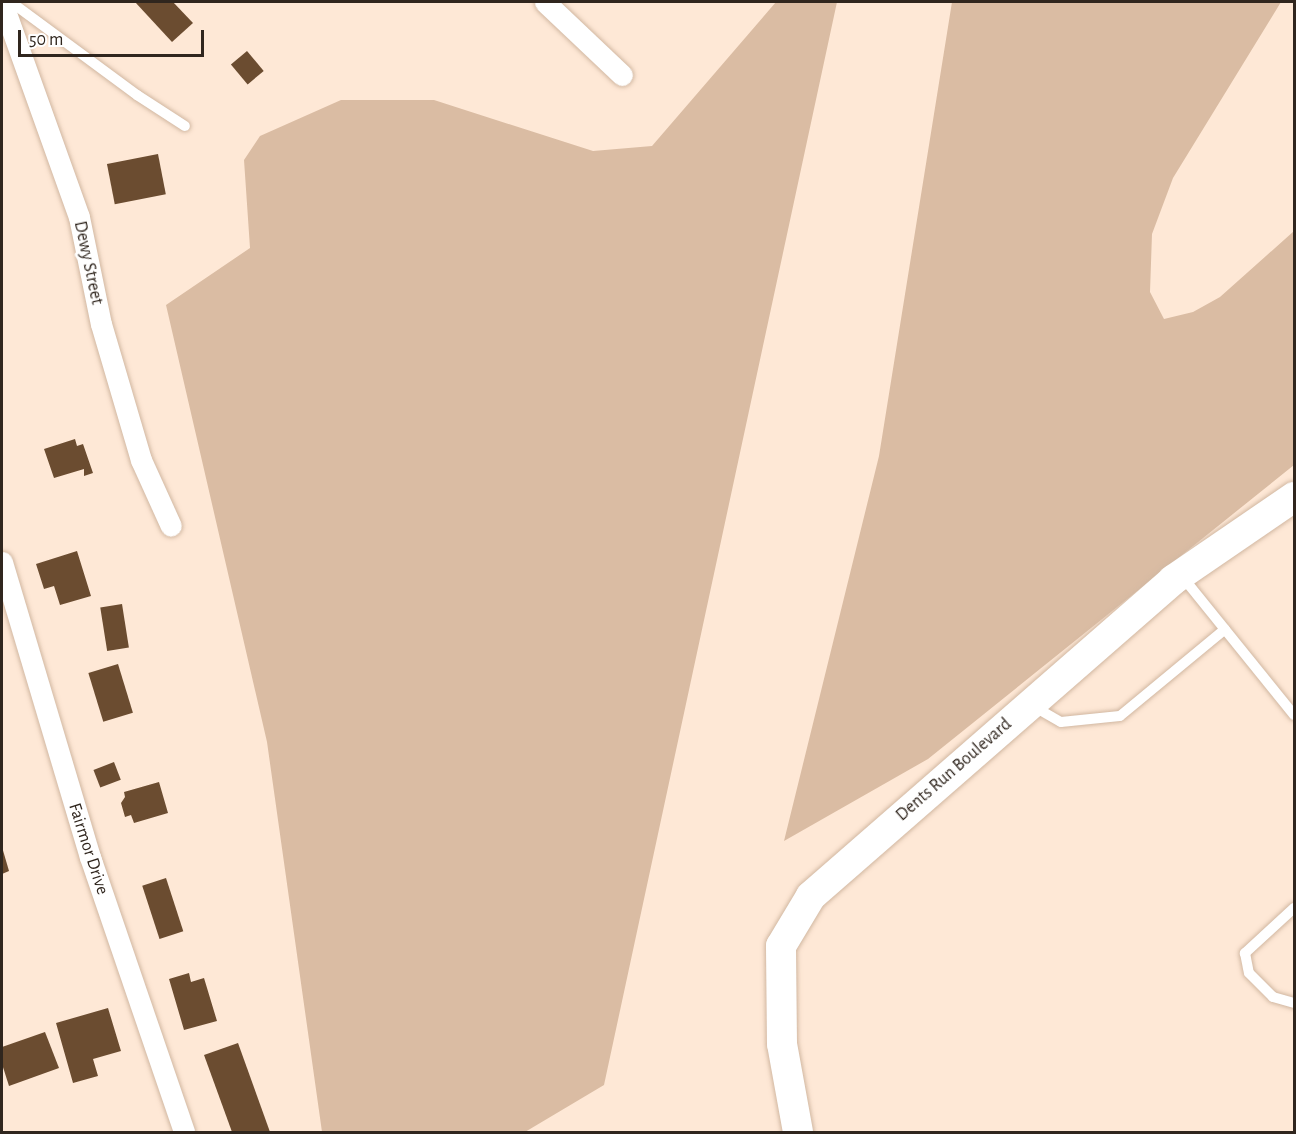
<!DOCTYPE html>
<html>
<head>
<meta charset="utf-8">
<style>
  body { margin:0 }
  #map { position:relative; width:1296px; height:1134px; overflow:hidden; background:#fee8d6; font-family:"Alegreya Sans",sans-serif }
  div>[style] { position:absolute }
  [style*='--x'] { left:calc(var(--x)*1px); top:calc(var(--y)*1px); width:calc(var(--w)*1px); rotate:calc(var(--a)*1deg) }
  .green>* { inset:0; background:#dabca3 }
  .building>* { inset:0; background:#6b4c30; transform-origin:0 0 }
  .roads { filter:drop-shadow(0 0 2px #d1b7a1) drop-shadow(0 0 2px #d1b7a1) }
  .lane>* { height:10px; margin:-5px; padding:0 5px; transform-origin:5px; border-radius:5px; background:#fff }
  .street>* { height:21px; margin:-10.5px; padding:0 10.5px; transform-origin:10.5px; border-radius:10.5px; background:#fff }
  .secondary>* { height:30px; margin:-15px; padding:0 15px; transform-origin:15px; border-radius:15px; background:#fff }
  span { translate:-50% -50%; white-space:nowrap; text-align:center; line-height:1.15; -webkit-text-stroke:6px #fff; paint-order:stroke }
  .street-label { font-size:18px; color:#30261e }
  .frame { position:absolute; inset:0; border:3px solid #30261e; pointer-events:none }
  .scale { position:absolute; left:18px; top:30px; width:186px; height:27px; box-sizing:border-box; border:3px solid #30261e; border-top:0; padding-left:8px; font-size:18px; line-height:21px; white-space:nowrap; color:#30261e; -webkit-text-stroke:4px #fff; paint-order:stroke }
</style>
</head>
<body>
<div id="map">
  <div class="green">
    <div style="clip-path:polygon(776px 2px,837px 2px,604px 1085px,525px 1132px,322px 1132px,267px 742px,166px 305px,250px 248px,244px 160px,260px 136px,341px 100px,434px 100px,593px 151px,652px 146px)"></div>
    <div style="clip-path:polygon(952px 2px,1281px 2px,1173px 178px,1152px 234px,1150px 292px,1164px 319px,1193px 312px,1220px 297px,1294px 231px,1294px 465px,928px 759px,784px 841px,879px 456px)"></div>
  </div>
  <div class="building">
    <div style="clip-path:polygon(135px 2px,173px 2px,193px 23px,172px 42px)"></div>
    <div style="left:247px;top:51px;width:26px;height:21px;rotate:50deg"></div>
    <div style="left:158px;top:154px;width:41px;height:52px;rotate:79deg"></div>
    <div style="clip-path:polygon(75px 439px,77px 446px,83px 444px,93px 473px,84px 476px,84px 469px,54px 478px,44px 449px)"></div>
    <div style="clip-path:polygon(77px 551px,91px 596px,60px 605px,54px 586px,44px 589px,36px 564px)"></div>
    <div style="left:122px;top:604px;width:44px;height:22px;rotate:81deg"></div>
    <div style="left:118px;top:664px;width:51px;height:31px;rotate:73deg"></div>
    <div style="left:114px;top:762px;width:19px;height:22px;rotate:69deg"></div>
    <div style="clip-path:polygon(159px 782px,168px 813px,134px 823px,131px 815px,125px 817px,121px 803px,125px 797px,124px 792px)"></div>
    <div style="clip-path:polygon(2px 847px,9px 871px,2px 874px)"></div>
    <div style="left:166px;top:878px;width:56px;height:25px;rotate:72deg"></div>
    <div style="clip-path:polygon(189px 973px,191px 982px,204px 978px,217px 1021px,184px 1030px,169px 979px)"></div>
    <div style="clip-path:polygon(108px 1008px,121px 1051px,93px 1059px,98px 1076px,73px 1083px,56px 1023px)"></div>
    <div style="clip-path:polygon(45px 1032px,59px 1068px,9px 1086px,2px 1064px,2px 1047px)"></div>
    <div style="clip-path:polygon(238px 1043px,270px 1132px,232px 1132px,204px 1055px)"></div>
  </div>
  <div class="roads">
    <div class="lane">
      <div style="--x:11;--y:2;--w:157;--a:36.4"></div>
      <div style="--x:137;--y:95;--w:57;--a:32.9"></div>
      <div style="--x:1181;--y:575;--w:180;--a:51.1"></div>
      <div style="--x:1033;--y:706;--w:32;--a:30"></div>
      <div style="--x:1061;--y:722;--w:59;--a:-5.8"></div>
      <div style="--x:1120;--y:716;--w:136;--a:-39.6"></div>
      <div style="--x:1294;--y:908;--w:67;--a:137.4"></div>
      <div style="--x:1245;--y:953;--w:20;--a:79"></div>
      <div style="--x:1249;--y:973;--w:34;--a:45"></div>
      <div style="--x:1273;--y:997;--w:22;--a:16"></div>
    </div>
    <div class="street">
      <div style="--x:2;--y:2;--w:228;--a:70.3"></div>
      <div style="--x:79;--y:217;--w:109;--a:78.4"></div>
      <div style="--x:101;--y:324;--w:142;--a:73.6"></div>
      <div style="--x:141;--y:460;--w:72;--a:65.6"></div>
      <div style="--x:545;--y:2;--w:106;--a:43.5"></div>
      <div style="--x:2;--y:562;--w:308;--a:73.4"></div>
      <div style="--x:90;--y:857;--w:291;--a:71.1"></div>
    </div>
    <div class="secondary">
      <div style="--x:798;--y:1132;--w:89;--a:-100.3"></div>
      <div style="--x:782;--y:1044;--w:98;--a:-90.6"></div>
      <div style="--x:781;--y:946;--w:58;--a:-59"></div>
      <div style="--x:811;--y:896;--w:481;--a:-41.1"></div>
      <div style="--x:1173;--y:580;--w:147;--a:-34.4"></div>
    </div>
  </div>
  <div class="street-label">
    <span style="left:88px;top:263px;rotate:78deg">Dewy Street</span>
    <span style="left:954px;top:770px;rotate:-41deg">Dents Run Boulevard</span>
    <span style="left:88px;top:849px;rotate:72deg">Fairmor Drive</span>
  </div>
  <div class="frame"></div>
  <div class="scale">50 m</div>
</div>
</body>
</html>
